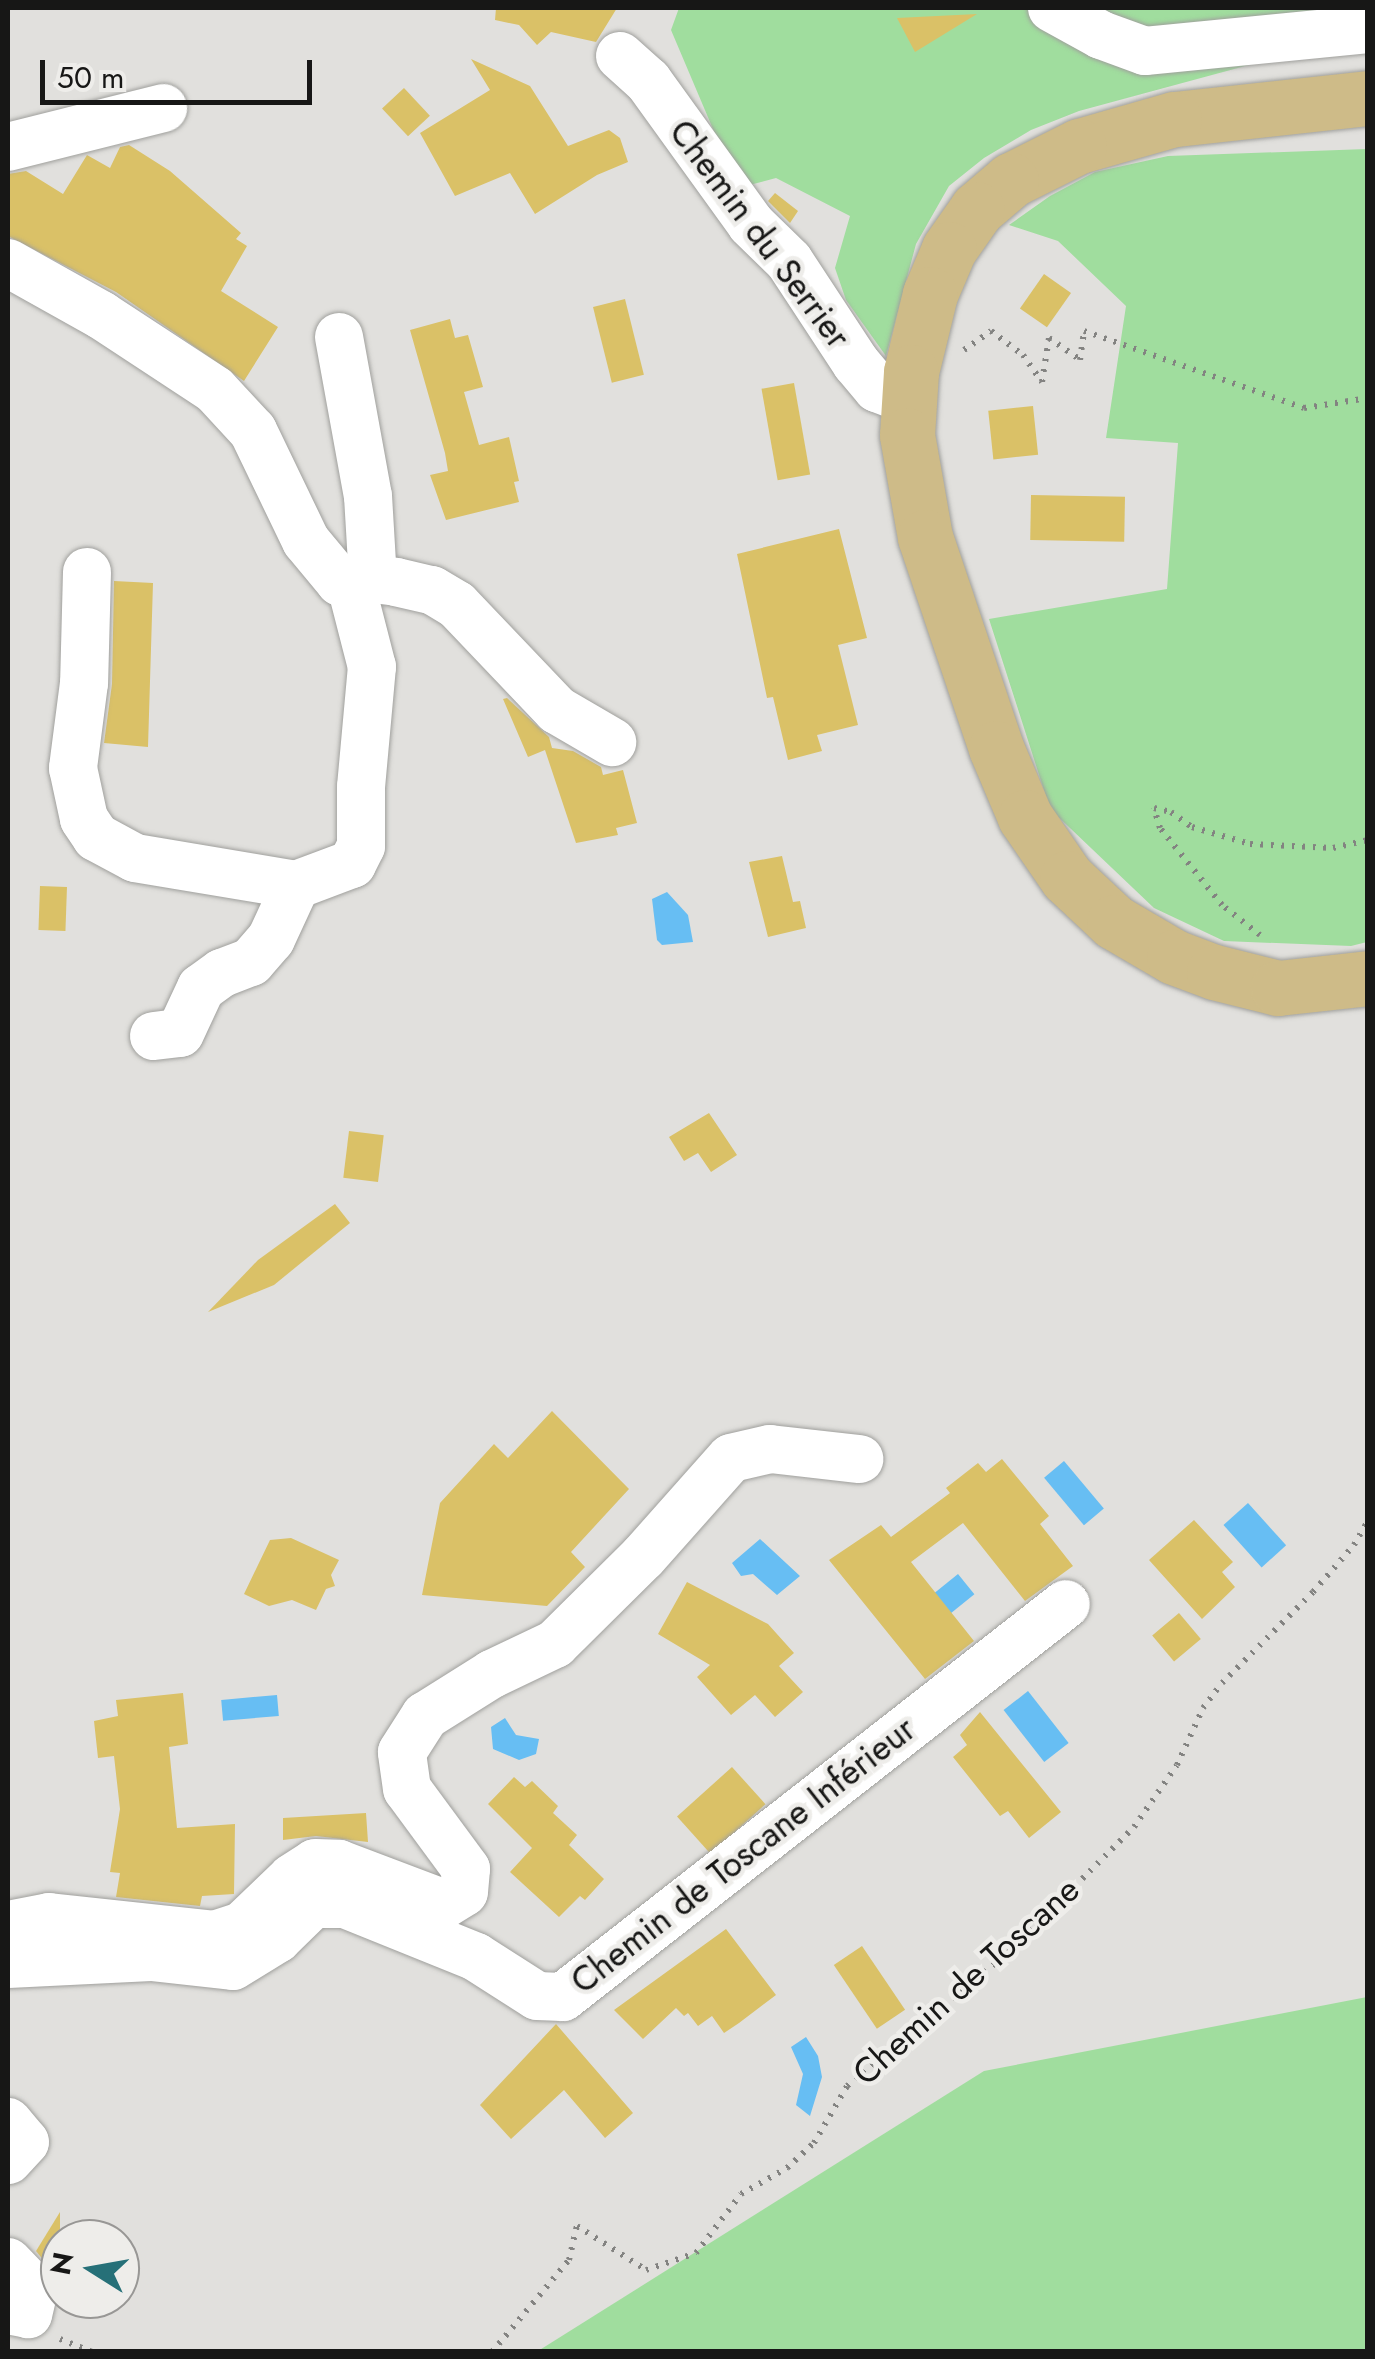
<!DOCTYPE html>
<html>
<head>
<meta charset="utf-8">
<style>
  body { margin:0 }
  #map { position:relative; width:1375px; height:2359px; overflow:hidden; background:#e1e0dd; font-family:Jost,sans-serif }
  div>[style] { position:absolute }
  [style*='--x'] { left:calc(var(--x)*1px); top:calc(var(--y)*1px); width:calc(var(--w)*1px); rotate:calc(var(--a)*1deg) }
  .green>* { inset:0; background:#a0dd9e }
  .water>* { inset:0; background:#67bef3; transform-origin:0 0 }
  .building>* { inset:0; background:#dac167; transform-origin:0 0 }
  .path>* { height:6px; margin-top:-3px; transform-origin:0; background:repeating-linear-gradient(90deg,#838381 0 2.5px,transparent 0 10.5px) }
  .roads { filter:drop-shadow(0 0 2px #a0a09d) drop-shadow(0 0 2px #a0a09d) }
  .minor>* { height:48px; margin:-24px; padding:0 24px; transform-origin:24px; border-radius:24px; background:#fff }
  .major>* { height:55px; margin:-27.5px; padding:0 27.5px; transform-origin:27.5px; border-radius:27.5px; background:#cebb88 }
  span { translate:-50% -50%; white-space:nowrap; text-align:center; line-height:1.15; -webkit-text-stroke:9px #eeedea; paint-order:stroke }
  .street-label { font-size:35px; color:#171716 }
  .frame { position:absolute; inset:0; border:10px solid #171716; pointer-events:none }
  .north { position:absolute; left:40px; top:2219px; width:100px; height:100px; box-sizing:border-box; background:#eeedea; border:2px solid #989795; border-radius:50%; rotate:281deg; font-size:28px; font-weight:700; line-height:40px; text-align:center; color:#171716 }
  .north::after { content:''; display:block; margin:auto; width:35px; height:45px; background:#267078; clip-path:polygon(50% 0,100% 100%,50% 72%,0 100%) }
  .scale { position:absolute; left:40px; top:60px; width:272px; height:45px; box-sizing:border-box; border:5px solid #171716; border-top:0; padding-left:12px; font-size:30px; line-height:35px; white-space:nowrap; color:#171716; -webkit-text-stroke:8px #eeedea; paint-order:stroke }
</style>
</head>
<body>
<div id="map">
  <div class="green">
    <div style="clip-path:polygon(679px 8px,1368px 8px,1367px 33px,1079px 111px,1031px 130px,984px 158px,949px 186px,916px 244px,886px 356px,846px 300px,835px 268px,850px 216px,776px 178px,738px 188px,671px 30px)"></div>
    <div style="clip-path:polygon(1367px 149px,1367px 942px,1351px 946px,1224px 941px,1154px 908px,1050px 809px,989px 619px,1167px 589px,1178px 443px,1106px 438px,1126px 306px,1058px 241px,1009px 225px,1050px 196px,1095px 172px,1168px 156px)"></div>
    <div style="clip-path:polygon(1367px 1997px,1367px 2351px,538px 2351px,984px 2071px)"></div>
  </div>
  <div class="water">
    <div style="clip-path:polygon(667px 892px,688px 915px,693px 942px,662px 945px,657px 940px,652px 899px)"></div>
    <div style="left:1064px;top:1461px;width:62px;height:26px;rotate:50deg"></div>
    <div style="left:1248px;top:1503px;width:57px;height:33px;rotate:48deg"></div>
    <div style="clip-path:polygon(760px 1539px,800px 1576px,777px 1595px,753px 1574px,741px 1576px,732px 1563px)"></div>
    <div style="left:958px;top:1574px;width:26px;height:51px;rotate:51deg"></div>
    <div style="left:1028px;top:1691px;width:66px;height:31px;rotate:52deg"></div>
    <div style="left:277px;top:1695px;width:21px;height:56px;rotate:85deg"></div>
    <div style="clip-path:polygon(505px 1718px,516px 1735px,539px 1739px,536px 1754px,519px 1760px,493px 1749px,491px 1727px)"></div>
    <div style="clip-path:polygon(806px 2037px,818px 2056px,822px 2077px,810px 2116px,796px 2105px,803px 2074px,791px 2047px)"></div>
  </div>
  <div class="building">
    <div style="clip-path:polygon(496px 8px,617px 8px,596px 42px,551px 32px,537px 45px,519px 25px,495px 20px)"></div>
    <div style="clip-path:polygon(977px 14px,915px 52px,897px 18px)"></div>
    <div style="clip-path:polygon(471px 59px,530px 86px,568px 146px,609px 130px,620px 138px,628px 162px,597px 175px,535px 214px,510px 173px,455px 196px,420px 133px,490px 90px)"></div>
    <div style="left:404px;top:88px;width:38px;height:30px;rotate:47deg"></div>
    <div style="clip-path:polygon(129px 145px,170px 171px,241px 233px,236px 239px,247px 246px,221px 291px,278px 327px,244px 381px,116px 292px,8px 236px,8px 174px,26px 171px,63px 194px,87px 155px,110px 168px,120px 147px)"></div>
    <div style="clip-path:polygon(775px 193px,798px 211px,790px 223px,768px 201px)"></div>
    <div style="left:1044px;top:274px;width:33px;height:42px;rotate:35deg"></div>
    <div style="left:625px;top:299px;width:78px;height:33px;rotate:76deg"></div>
    <div style="clip-path:polygon(450px 319px,455px 338px,468px 335px,483px 387px,464px 392px,479px 445px,509px 437px,519px 481px,514px 482px,519px 502px,446px 520px,430px 475px,448px 471px,445px 453px,410px 330px)"></div>
    <div style="left:794px;top:383px;width:93px;height:33px;rotate:80deg"></div>
    <div style="left:1033px;top:406px;width:49px;height:45px;rotate:84deg"></div>
    <div style="left:1031px;top:495px;width:94px;height:45px;rotate:1deg"></div>
    <div style="clip-path:polygon(839px 529px,867px 638px,838px 645px,858px 725px,817px 735px,822px 751px,788px 760px,773px 697px,767px 698px,737px 554px)"></div>
    <div style="clip-path:polygon(114px 581px,153px 583px,148px 747px,104px 743px,112px 684px)"></div>
    <div style="clip-path:polygon(507px 698px,549px 737px,552px 748px,573px 751px,601px 767px,603px 775px,623px 770px,637px 823px,616px 828px,618px 835px,576px 843px,545px 750px,528px 757px,503px 699px)"></div>
    <div style="clip-path:polygon(782px 856px,793px 902px,800px 901px,806px 928px,768px 937px,749px 862px)"></div>
    <div style="left:40px;top:886px;width:27px;height:44px;rotate:2deg"></div>
    <div style="clip-path:polygon(709px 1113px,737px 1155px,711px 1172px,698px 1153px,684px 1161px,669px 1137px)"></div>
    <div style="left:349px;top:1131px;width:35px;height:47px;rotate:7deg"></div>
    <div style="clip-path:polygon(335px 1204px,350px 1223px,274px 1285px,208px 1312px,258px 1260px)"></div>
    <div style="clip-path:polygon(552px 1411px,629px 1489px,571px 1552px,585px 1567px,547px 1606px,422px 1595px,440px 1503px,494px 1444px,508px 1458px)"></div>
    <div style="clip-path:polygon(1002px 1459px,1049px 1516px,1040px 1524px,1073px 1566px,1025px 1601px,963px 1523px,911px 1562px,974px 1641px,925px 1679px,829px 1560px,881px 1525px,891px 1537px,950px 1493px,946px 1488px,978px 1463px,986px 1472px)"></div>
    <div style="clip-path:polygon(1194px 1520px,1233px 1562px,1222px 1572px,1235px 1587px,1202px 1619px,1149px 1560px)"></div>
    <div style="clip-path:polygon(291px 1538px,339px 1560px,331px 1575px,335px 1586px,326px 1589px,316px 1610px,292px 1600px,269px 1606px,244px 1594px,270px 1540px)"></div>
    <div style="clip-path:polygon(687px 1582px,768px 1624px,794px 1653px,779px 1666px,803px 1692px,775px 1717px,755px 1695px,731px 1715px,697px 1677px,710px 1665px,658px 1634px)"></div>
    <div style="left:1179px;top:1613px;width:34px;height:35px;rotate:50deg"></div>
    <div style="clip-path:polygon(183px 1693px,188px 1744px,169px 1747px,177px 1828px,235px 1824px,234px 1894px,202px 1896px,200px 1906px,116px 1897px,120px 1873px,110px 1872px,120px 1809px,114px 1756px,98px 1758px,94px 1721px,118px 1716px,116px 1700px)"></div>
    <div style="clip-path:polygon(980px 1712px,1061px 1812px,1029px 1838px,1008px 1811px,1000px 1816px,953px 1757px,967px 1745px,960px 1735px)"></div>
    <div style="left:732px;top:1767px;width:50px;height:74px;rotate:48deg"></div>
    <div style="clip-path:polygon(514px 1777px,525px 1787px,532px 1781px,558px 1806px,553px 1813px,577px 1835px,569px 1845px,604px 1879px,585px 1900px,580px 1896px,559px 1917px,510px 1872px,532px 1848px,488px 1804px)"></div>
    <div style="clip-path:polygon(366px 1813px,368px 1842px,316px 1836px,283px 1840px,283px 1818px)"></div>
    <div style="clip-path:polygon(726px 1929px,776px 1995px,739px 2023px,724px 2033px,712px 2016px,698px 2026px,688px 2013px,684px 2016px,676px 2008px,643px 2039px,614px 2010px)"></div>
    <div style="left:862px;top:1946px;width:77px;height:34px;rotate:56deg"></div>
    <div style="clip-path:polygon(556px 2024px,633px 2113px,605px 2138px,564px 2090px,511px 2139px,480px 2105px)"></div>
    <div style="clip-path:polygon(60px 2212px,60px 2281px,36px 2251px)"></div>
  </div>
  <div class="path">
    <div style="--x:964;--y:350;--w:33;--a:-35"></div>
    <div style="--x:991;--y:331;--w:40;--a:37"></div>
    <div style="--x:1023;--y:355;--w:33;--a:55"></div>
    <div style="--x:1042;--y:382;--w:45;--a:-81"></div>
    <div style="--x:1049;--y:338;--w:38;--a:35"></div>
    <div style="--x:1080;--y:360;--w:29;--a:-82"></div>
    <div style="--x:1084;--y:331;--w:233;--a:19.3"></div>
    <div style="--x:1304;--y:408;--w:65;--a:-8.9"></div>
    <div style="--x:1260;--y:935;--w:48;--a:-141.7"></div>
    <div style="--x:1222;--y:905;--w:99;--a:-128.8"></div>
    <div style="--x:1160;--y:828;--w:21;--a:-107"></div>
    <div style="--x:1154;--y:808;--w:17;--a:13"></div>
    <div style="--x:1171;--y:812;--w:26;--a:36"></div>
    <div style="--x:1192;--y:827;--w:60;--a:16.3"></div>
    <div style="--x:1250;--y:844;--w:83;--a:2.8"></div>
    <div style="--x:1333;--y:848;--w:36;--a:-13"></div>
    <div style="--x:1368;--y:1136;--w:2;--a:90"></div>
    <div style="--x:60;--y:2339;--w:35;--a:22"></div>
    <div style="--x:492;--y:2352;--w:120;--a:-50.1"></div>
    <div style="--x:569;--y:2260;--w:35;--a:-77"></div>
    <div style="--x:577;--y:2226;--w:82;--a:32.5"></div>
    <div style="--x:646;--y:2270;--w:53;--a:-18.8"></div>
    <div style="--x:696;--y:2253;--w:74;--a:-52.7"></div>
    <div style="--x:741;--y:2194;--w:53;--a:-29.5"></div>
    <div style="--x:787;--y:2168;--w:37;--a:-43"></div>
    <div style="--x:814;--y:2143;--w:66;--a:-59.9"></div>
    <div style="--x:847;--y:2086;--w:209;--a:-39.6"></div>
    <div style="--x:1008;--y:1953;--w:178;--a:-45"></div>
    <div style="--x:1134;--y:1827;--w:75;--a:-55.3"></div>
    <div style="--x:1177;--y:1765;--w:63;--a:-65.5"></div>
    <div style="--x:1203;--y:1708;--w:31;--a:-53"></div>
    <div style="--x:1222;--y:1683;--w:129;--a:-45"></div>
    <div style="--x:1313;--y:1592;--w:62;--a:-48.9"></div>
    <div style="--x:1354;--y:1545;--w:28;--a:-60"></div>
  </div>
  <div class="roads">
    <div class="minor">
      <div style="--x:1052;--y:8;--w:56;--a:28.9"></div>
      <div style="--x:1101;--y:35;--w:47;--a:20"></div>
      <div style="--x:1145;--y:51;--w:224;--a:-5.6"></div>
      <div style="--x:620;--y:56;--w:38;--a:42"></div>
      <div style="--x:648;--y:81;--w:176;--a:54.2"></div>
      <div style="--x:751;--y:224;--w:53;--a:44.2"></div>
      <div style="--x:789;--y:261;--w:122;--a:56.7"></div>
      <div style="--x:856;--y:363;--w:33;--a:50"></div>
      <div style="--x:877;--y:388;--w:33;--a:21"></div>
      <div style="--x:8;--y:147;--w:160;--a:-14.1"></div>
      <div style="--x:8;--y:263;--w:107;--a:29.2"></div>
      <div style="--x:101;--y:315;--w:136;--a:33.3"></div>
      <div style="--x:215;--y:390;--w:56;--a:47.2"></div>
      <div style="--x:253;--y:431;--w:122;--a:64.3"></div>
      <div style="--x:306;--y:541;--w:53;--a:50.3"></div>
      <div style="--x:340;--y:582;--w:11;--a:15"></div>
      <div style="--x:339;--y:337;--w:162;--a:79.7"></div>
      <div style="--x:368;--y:496;--w:83;--a:86.6"></div>
      <div style="--x:87;--y:572;--w:111;--a:91.5"></div>
      <div style="--x:84;--y:683;--w:86;--a:97.4"></div>
      <div style="--x:73;--y:768;--w:52;--a:77.8"></div>
      <div style="--x:84;--y:819;--w:22;--a:56"></div>
      <div style="--x:96;--y:837;--w:44;--a:28.3"></div>
      <div style="--x:135;--y:858;--w:163;--a:9.5"></div>
      <div style="--x:296;--y:885;--w:60;--a:-20.6"></div>
      <div style="--x:352;--y:864;--w:20;--a:-63"></div>
      <div style="--x:361;--y:846;--w:59;--a:-90"></div>
      <div style="--x:361;--y:787;--w:121;--a:-84.8"></div>
      <div style="--x:372;--y:667;--w:85;--a:-104.4"></div>
      <div style="--x:351;--y:585;--w:23;--a:-15"></div>
      <div style="--x:373;--y:579;--w:23;--a:7"></div>
      <div style="--x:396;--y:582;--w:37;--a:13"></div>
      <div style="--x:432;--y:590;--w:29;--a:31"></div>
      <div style="--x:457;--y:605;--w:145;--a:46.4"></div>
      <div style="--x:557;--y:710;--w:64;--a:30.2"></div>
      <div style="--x:154;--y:1036;--w:26;--a:-7"></div>
      <div style="--x:180;--y:1033;--w:50;--a:-65"></div>
      <div style="--x:201;--y:988;--w:26;--a:-36"></div>
      <div style="--x:222;--y:973;--w:31;--a:-21"></div>
      <div style="--x:251;--y:962;--w:30;--a:-49"></div>
      <div style="--x:271;--y:939;--w:60;--a:-65.2"></div>
      <div style="--x:8;--y:1925;--w:42;--a:-11"></div>
      <div style="--x:49;--y:1917;--w:166;--a:6.2"></div>
      <div style="--x:214;--y:1935;--w:29;--a:-18"></div>
      <div style="--x:242;--y:1926;--w:69;--a:-43.8"></div>
      <div style="--x:292;--y:1878;--w:27;--a:-33"></div>
      <div style="--x:315;--y:1863;--w:24;--a:2"></div>
      <div style="--x:339;--y:1864;--w:113;--a:20.7"></div>
      <div style="--x:445;--y:1904;--w:22;--a:-32"></div>
      <div style="--x:464;--y:1892;--w:23;--a:-85"></div>
      <div style="--x:466;--y:1869;--w:99;--a:-126.4"></div>
      <div style="--x:407;--y:1789;--w:37;--a:-98"></div>
      <div style="--x:402;--y:1752;--w:43;--a:-57.4"></div>
      <div style="--x:425;--y:1716;--w:79;--a:-32.1"></div>
      <div style="--x:492;--y:1674;--w:70;--a:-25.5"></div>
      <div style="--x:555;--y:1644;--w:124;--a:-44.7"></div>
      <div style="--x:643;--y:1557;--w:132;--a:-48.4"></div>
      <div style="--x:731;--y:1458;--w:40;--a:-13"></div>
      <div style="--x:770;--y:1449;--w:90;--a:6.4"></div>
      <div style="--x:8;--y:1964;--w:143;--a:-2.8"></div>
      <div style="--x:151;--y:1957;--w:82;--a:6.3"></div>
      <div style="--x:233;--y:1966;--w:52;--a:-31.5"></div>
      <div style="--x:277;--y:1939;--w:50;--a:-44.2"></div>
      <div style="--x:313;--y:1904;--w:32;--a:0"></div>
      <div style="--x:345;--y:1904;--w:141;--a:22"></div>
      <div style="--x:476;--y:1957;--w:72;--a:32.6"></div>
      <div style="--x:537;--y:1996;--w:26;--a:2"></div>
      <div style="--x:563;--y:1997;--w:638;--a:-38"></div>
      <div style="--x:8;--y:2122;--w:26;--a:50"></div>
      <div style="--x:25;--y:2142;--w:25;--a:133"></div>
      <div style="--x:8;--y:2262;--w:37;--a:46"></div>
      <div style="--x:34;--y:2289;--w:26;--a:103"></div>
      <div style="--x:28;--y:2314;--w:20;--a:-169"></div>
    </div>
    <div class="major">
      <div style="--x:1368;--y:98;--w:195;--a:173.8"></div>
      <div style="--x:1174;--y:119;--w:99;--a:164.1"></div>
      <div style="--x:1079;--y:146;--w:76;--a:153.4"></div>
      <div style="--x:1011;--y:180;--w:45;--a:139.5"></div>
      <div style="--x:977;--y:209;--w:49;--a:125"></div>
      <div style="--x:949;--y:249;--w:49;--a:112.9"></div>
      <div style="--x:930;--y:294;--w:80;--a:103.7"></div>
      <div style="--x:911;--y:372;--w:63;--a:93.6"></div>
      <div style="--x:907;--y:435;--w:104;--a:80"></div>
      <div style="--x:925;--y:537;--w:223;--a:71.4"></div>
      <div style="--x:996;--y:748;--w:75;--a:67.2"></div>
      <div style="--x:1025;--y:817;--w:74;--a:55.5"></div>
      <div style="--x:1067;--y:878;--w:64;--a:43.1"></div>
      <div style="--x:1114;--y:922;--w:69;--a:30.3"></div>
      <div style="--x:1174;--y:957;--w:43;--a:20.6"></div>
      <div style="--x:1214;--y:972;--w:66;--a:14"></div>
      <div style="--x:1278;--y:988;--w:91;--a:-6.3"></div>
    </div>
  </div>
  <div class="street-label">
    <span style="left:760px;top:234px;rotate:53deg">Chemin du Serrier</span>
    <span style="left:743px;top:1855px;rotate:-38deg">Chemin de Toscane Inférieur</span>
    <span style="left:966px;top:1981px;rotate:-42deg">Chemin de Toscane</span>
  </div>
  <div class="frame"></div>
  <div class="north">N</div>
  <div class="scale">50 m</div>
</div>
</body>
</html>
